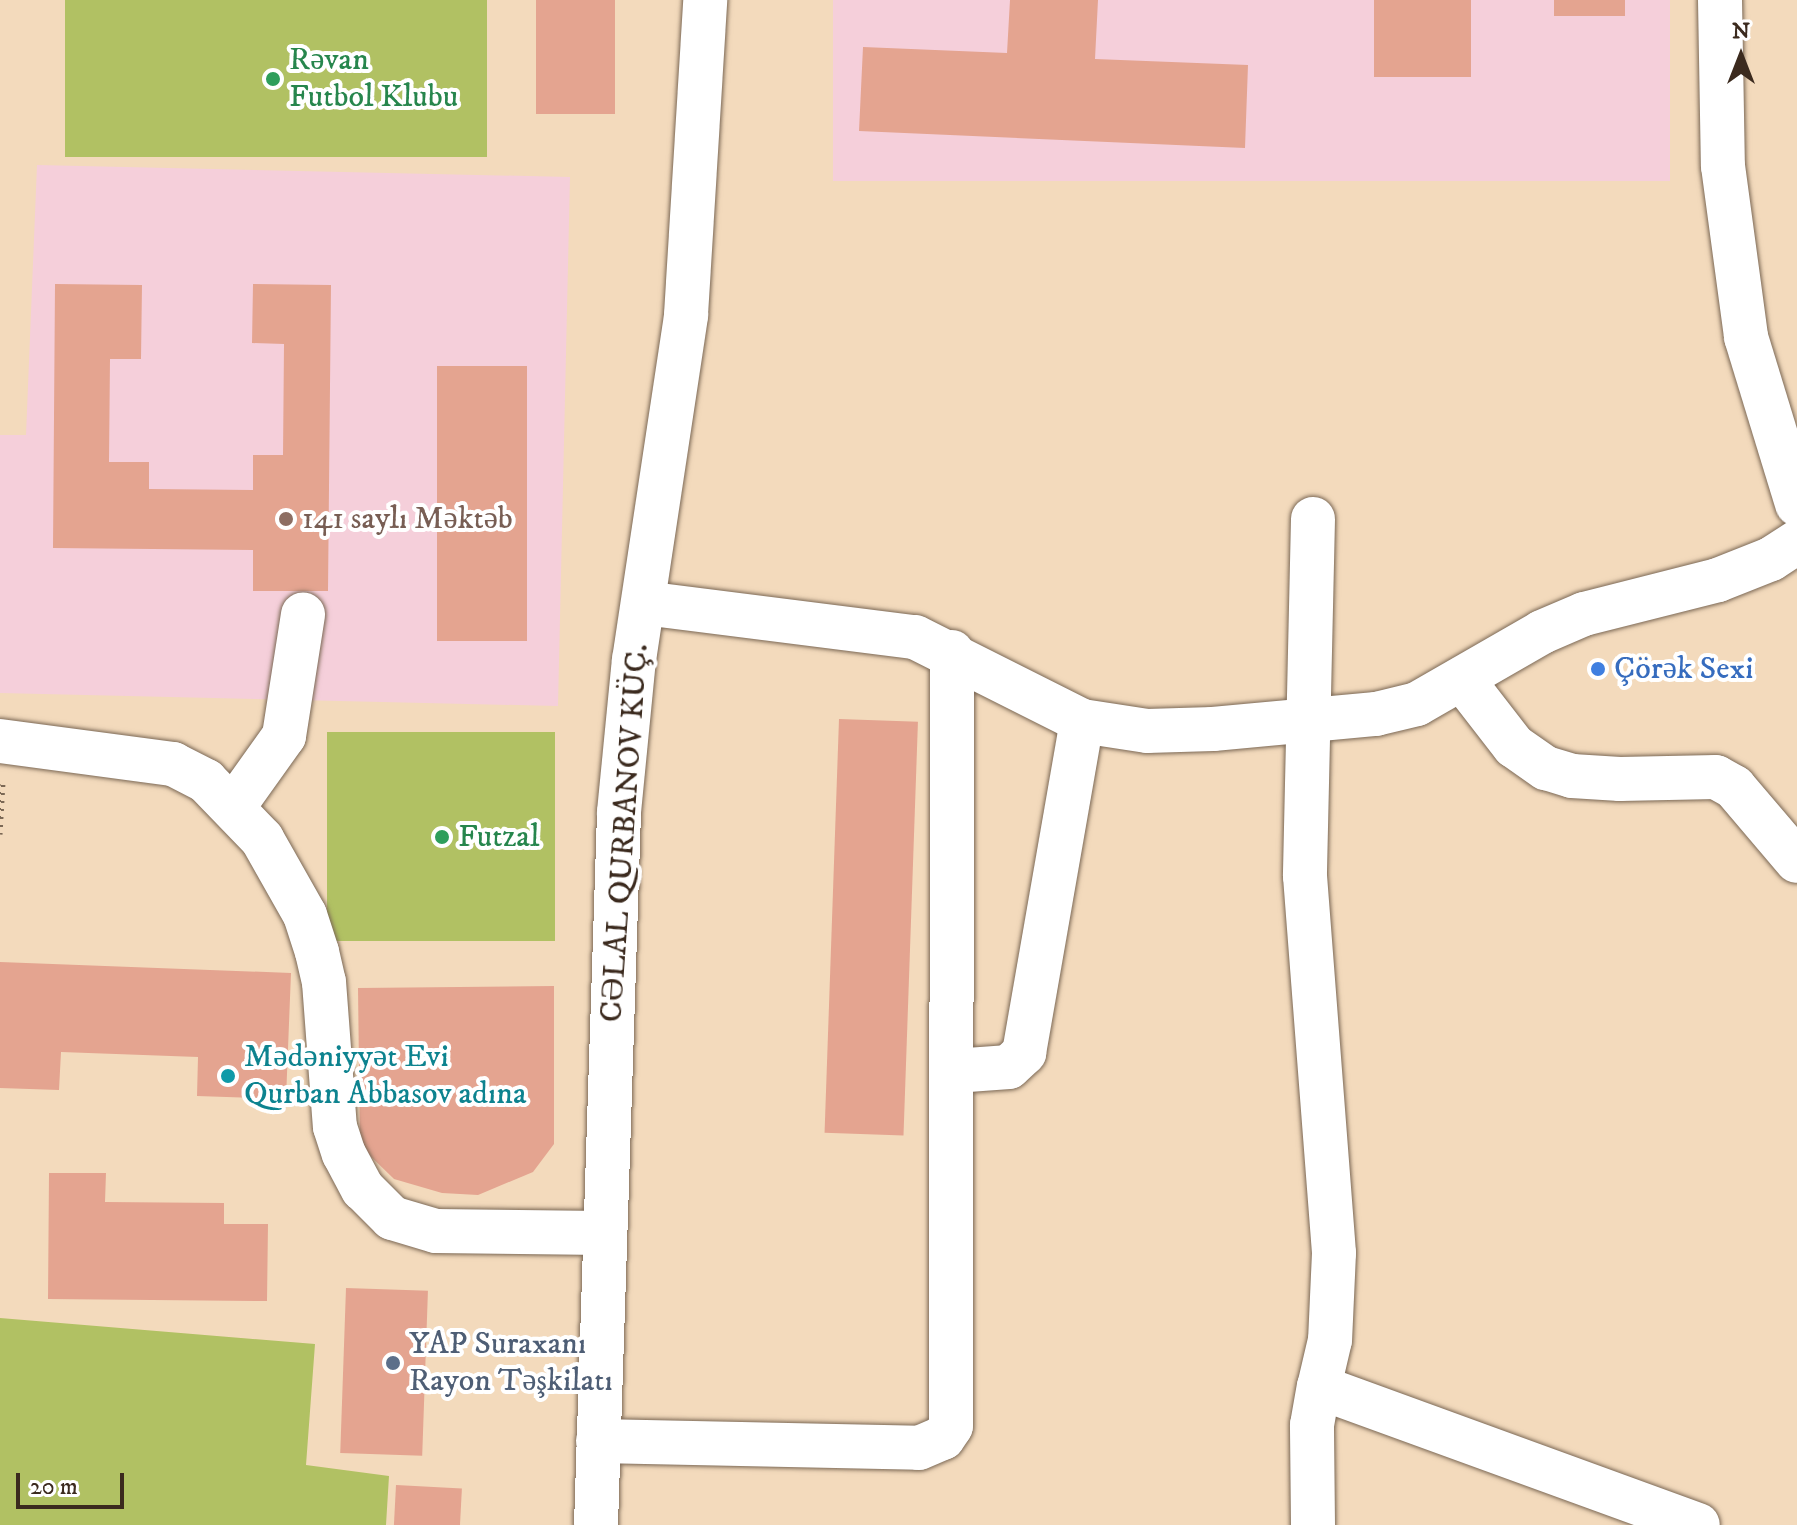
<!DOCTYPE html>
<html>
<head>
<meta charset="utf-8">
<style>
  body { margin:0 }
  #map { position:relative; width:1797px; height:1525px; overflow:hidden; background:#f3dabc; font-family:"IM FELL DW Pica",serif }
  div>[style] { position:absolute }
  [style*='--x'] { left:calc(var(--x)*1px); top:calc(var(--y)*1px); width:calc(var(--w)*1px); rotate:calc(var(--a)*1deg) }
  .built>* { inset:0; background:#f5cfda; transform-origin:0 0 }
  .green>* { inset:0; background:#b1c163; transform-origin:0 0 }
  .building>* { inset:0; background:#e4a490; transform-origin:0 0 }
  .path>* { height:5px; margin-top:-2.5px; transform-origin:0; background:repeating-linear-gradient(90deg,#7b6855 0 2px,transparent 0 8px) }
  .roads { filter:drop-shadow(0 0 2px #7b6855) drop-shadow(0 0 2px #7b6855) }
  .minor>* { height:44px; margin:-22px; padding:0 22px; transform-origin:22px; border-radius:22px; background:#fff }
  .dots>* { width:22px; height:22px; translate:-50% -50%; box-sizing:border-box; border:4px solid #fff; border-radius:50% }
  span { translate:-50% -50%; white-space:nowrap; text-align:center; line-height:1.15; -webkit-text-stroke:8px #fff; paint-order:stroke }
  .leisure-label { font-size:32px; color:#27864d }
  .left { translate:0 -50%; text-align:left }
  .education-label { font-size:32px; color:#785e54 }
  .shop-label { font-size:32px; color:#366cbe }
  .street-label { font-size:32px; color:#3b2a1e }
  .culture-label { font-size:32px; color:#0d838f }
  .service-label { font-size:32px; color:#4e5e75 }
  .north { position:absolute; left:1701px; top:16px; width:80px; height:80px; -webkit-text-stroke:6px #fff; paint-order:stroke; rotate:0deg; font-size:22px; font-weight:700; line-height:32px; text-align:center; color:#3b2a1e }
  .north::after { content:''; display:block; margin:auto; width:28px; height:36px; background:#3b2a1e; clip-path:polygon(50% 0,100% 100%,50% 72%,0 100%) }
  .scale { position:absolute; left:16px; top:1473px; width:108px; height:36px; box-sizing:border-box; border:4px solid #3b2a1e; border-top:0; padding-left:10px; font-size:24px; line-height:28px; white-space:nowrap; color:#3b2a1e; -webkit-text-stroke:6px #fff; paint-order:stroke }
</style>
</head>
<body>
<div id="map">
  <div class="built">
    <div style="left:833px;top:0;width:837px;height:181px"></div>
    <div style="clip-path:polygon(37px 165px,570px 177px,558px 706px,0 693px,0 435px,26px 435px)"></div>
  </div>
  <div class="green">
    <div style="left:65px;top:0;width:422px;height:157px"></div>
    <div style="left:555px;top:732px;width:209px;height:228px;rotate:90deg"></div>
    <div style="clip-path:polygon(0 1318px,315px 1344px,306px 1465px,389px 1476px,386px 1525px,0 1525px)"></div>
  </div>
  <div class="building">
    <div style="left:536px;top:0;width:79px;height:114px"></div>
    <div style="clip-path:polygon(1010px 0,1098px 0,1095px 59px,1248px 65px,1245px 148px,859px 131px,863px 47px,1007px 53px)"></div>
    <div style="left:1374px;top:0;width:97px;height:77px"></div>
    <div style="left:1554px;top:0;width:71px;height:16px"></div>
    <div style="clip-path:polygon(55px 284px,142px 285px,141px 359px,110px 359px,109px 462px,149px 462px,149px 489px,253px 490px,253px 455px,283px 455px,284px 344px,252px 343px,253px 284px,331px 285px,328px 591px,253px 591px,253px 550px,53px 548px)"></div>
    <div style="left:437px;top:366px;width:90px;height:275px"></div>
    <div style="left:839px;top:719px;width:79px;height:414px;rotate:2deg"></div>
    <div style="clip-path:polygon(0 962px,291px 973px,286px 1099px,197px 1096px,198px 1057px,61px 1052px,59px 1090px,0 1088px)"></div>
    <div style="clip-path:polygon(554px 986px,554px 1144px,533px 1172px,478px 1195px,442px 1193px,394px 1179px,360px 1146px,358px 988px)"></div>
    <div style="clip-path:polygon(49px 1173px,106px 1173px,105px 1202px,224px 1203px,224px 1224px,268px 1224px,267px 1301px,48px 1299px)"></div>
    <div style="left:346px;top:1288px;width:82px;height:165px;rotate:2deg"></div>
    <div style="left:396px;top:1485px;width:66px;height:40px;rotate:3deg"></div>
  </div>
  <div class="path">
    <div style="--x:0;--y:834;--w:52;--a:-86.7"></div>
  </div>
  <div class="roads">
    <div class="minor">
      <div style="--x:1720;--y:0;--w:166;--a:89"></div>
      <div style="--x:1723;--y:166;--w:173;--a:82.3"></div>
      <div style="--x:1746;--y:337;--w:175;--a:73"></div>
      <div style="--x:1313;--y:519;--w:357;--a:91.3"></div>
      <div style="--x:1305;--y:876;--w:378;--a:85.6"></div>
      <div style="--x:1334;--y:1253;--w:87;--a:92.6"></div>
      <div style="--x:1330;--y:1340;--w:48;--a:103.2"></div>
      <div style="--x:1319;--y:1387;--w:403;--a:20"></div>
      <div style="--x:644;--y:603;--w:273;--a:7.2"></div>
      <div style="--x:915;--y:637;--w:187;--a:26.7"></div>
      <div style="--x:1082;--y:721;--w:66;--a:8.7"></div>
      <div style="--x:1147;--y:731;--w:66;--a:-1.7"></div>
      <div style="--x:1213;--y:729;--w:164;--a:-5.3"></div>
      <div style="--x:1376;--y:714;--w:42;--a:-13.7"></div>
      <div style="--x:1417;--y:704;--w:144;--a:-29.9"></div>
      <div style="--x:1542;--y:632;--w:46;--a:-23.2"></div>
      <div style="--x:1584;--y:614;--w:138;--a:-14.2"></div>
      <div style="--x:1718;--y:580;--w:57;--a:-21.6"></div>
      <div style="--x:1771;--y:559;--w:31;--a:-33"></div>
      <div style="--x:1462;--y:679;--w:85;--a:52.2"></div>
      <div style="--x:1514;--y:746;--w:39;--a:35"></div>
      <div style="--x:1546;--y:768;--w:27;--a:17"></div>
      <div style="--x:1572;--y:776;--w:48;--a:3.6"></div>
      <div style="--x:1620;--y:779;--w:96;--a:-1.2"></div>
      <div style="--x:1716;--y:777;--w:21;--a:29"></div>
      <div style="--x:1734;--y:787;--w:97;--a:49.6"></div>
      <div style="--x:0;--y:741;--w:175;--a:7.6"></div>
      <div style="--x:173;--y:764;--w:37;--a:27"></div>
      <div style="--x:206;--y:781;--w:81;--a:46"></div>
      <div style="--x:262;--y:839;--w:87;--a:60.5"></div>
      <div style="--x:305;--y:915;--w:39;--a:72"></div>
      <div style="--x:317;--y:952;--w:31;--a:77"></div>
      <div style="--x:324;--y:982;--w:145;--a:85.7"></div>
      <div style="--x:335;--y:1127;--w:28;--a:72"></div>
      <div style="--x:344;--y:1154;--w:40;--a:62"></div>
      <div style="--x:363;--y:1189;--w:41;--a:45"></div>
      <div style="--x:392;--y:1218;--w:46;--a:16.5"></div>
      <div style="--x:436;--y:1231;--w:166;--a:0.7"></div>
      <div style="--x:234;--y:806;--w:86;--a:-54.5"></div>
      <div style="--x:284;--y:736;--w:123;--a:-81.1"></div>
      <div style="--x:954;--y:1071;--w:55;--a:-4.2"></div>
      <div style="--x:1009;--y:1067;--w:21;--a:-43"></div>
      <div style="--x:1024;--y:1053;--w:337;--a:-80.1"></div>
      <div style="--x:598;--y:1441;--w:321;--a:1.2"></div>
      <div style="--x:919;--y:1448;--w:26;--a:-23"></div>
      <div style="--x:943;--y:1438;--w:14;--a:-56"></div>
      <div style="--x:951;--y:1426;--w:774;--a:-89.93"></div>
      <div style="--x:596;--y:1525;--w:713;--a:-88.15"></div>
      <div style="--x:619;--y:812;--w:153;--a:-84.4"></div>
      <div style="--x:634;--y:660;--w:349;--a:-81.4"></div>
      <div style="--x:686;--y:315;--w:316;--a:-86.5"></div>
      <div style="--x:1313;--y:1525;--w:100;--a:-90.6"></div>
      <div style="--x:1312;--y:1425;--w:39;--a:-80"></div>
    </div>
  </div>
  <div class="dots">
    <div style="left:273px;top:79px;background:#2e9e5b"></div>
    <div style="left:286px;top:519px;background:#8d6e63"></div>
    <div style="left:1598px;top:669px;background:#3f7fe0"></div>
    <div style="left:442px;top:837px;background:#2e9e5b"></div>
    <div style="left:228px;top:1076px;background:#0f9aa8"></div>
    <div style="left:393px;top:1363px;background:#5c6f8a"></div>
  </div>
  <div class="leisure-label">
    <span class="left" style="left:289px;top:79px">Rəvan<br>Futbol Klubu</span>
    <span class="left" style="left:458px;top:837px">Futzal</span>
  </div>
  <div class="education-label">
    <span class="left" style="left:302px;top:519px">141 saylı Məktəb</span>
  </div>
  <div class="shop-label">
    <span class="left" style="left:1614px;top:669px">Çörək Sexi</span>
  </div>
  <div class="street-label">
    <span style="left:625px;top:833px;rotate:-86deg">CƏLAL QURBANOV KÜÇ.</span>
  </div>
  <div class="culture-label">
    <span class="left" style="left:244px;top:1076px">Mədəniyyət Evi<br>Qurban Abbasov adına</span>
  </div>
  <div class="service-label">
    <span class="left" style="left:409px;top:1363px">YAP Suraxanı<br>Rayon Təşkilatı</span>
  </div>
  <div class="north">N</div>
  <div class="scale">20 m</div>
</div>
</body>
</html>
